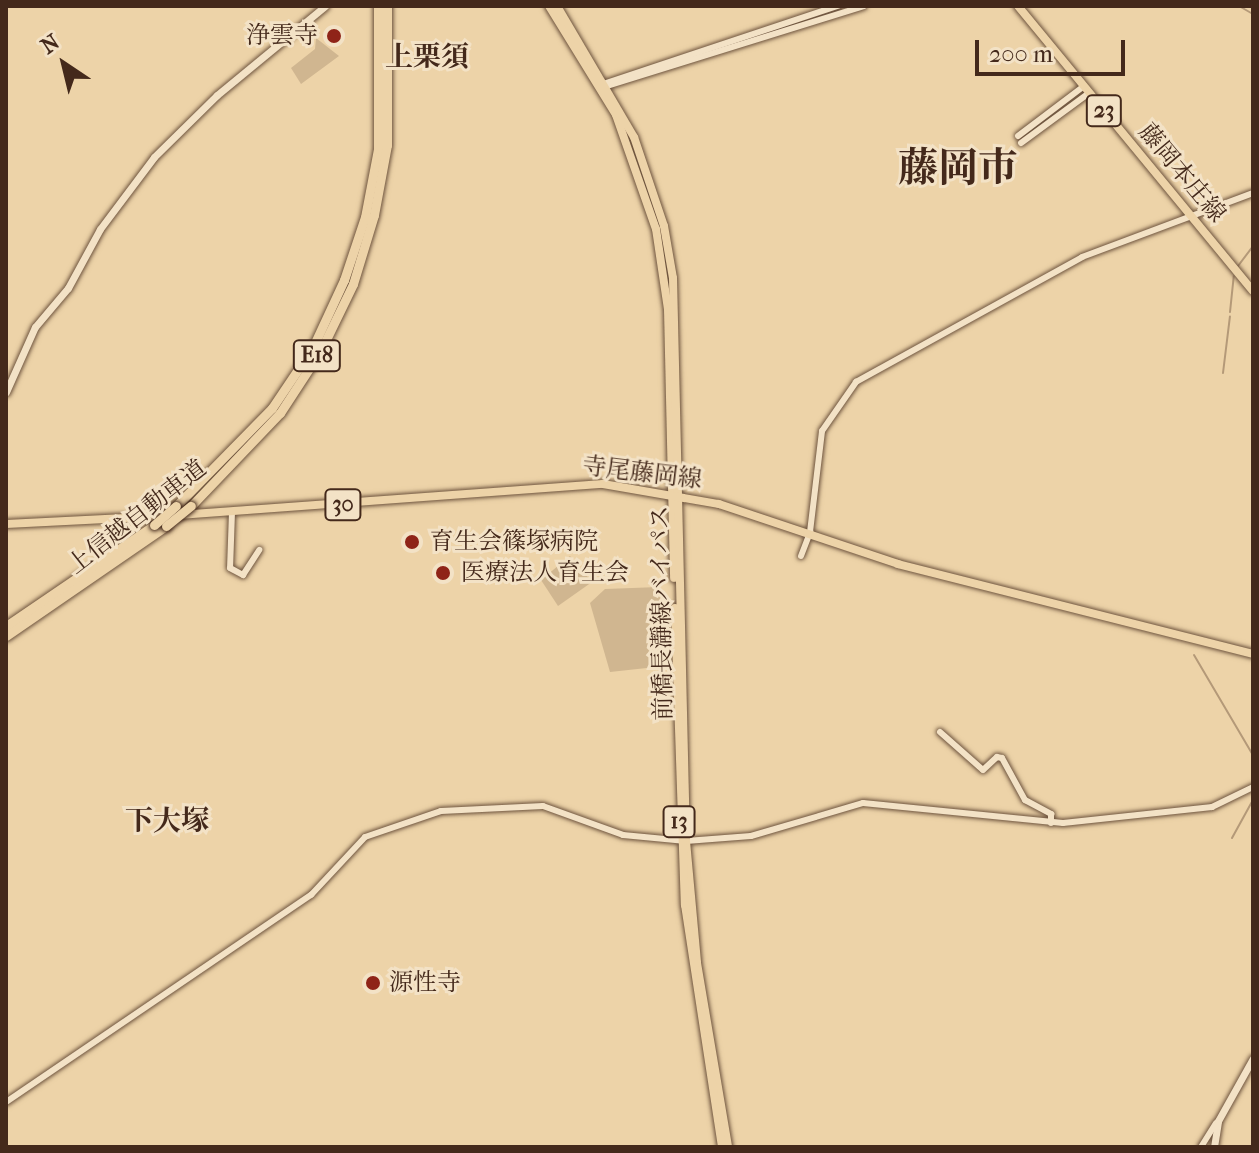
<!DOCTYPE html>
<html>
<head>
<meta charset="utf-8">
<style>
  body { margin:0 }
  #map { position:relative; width:1259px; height:1153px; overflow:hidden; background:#edd3a8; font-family:"IM FELL French Canon","Noto Serif JP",serif }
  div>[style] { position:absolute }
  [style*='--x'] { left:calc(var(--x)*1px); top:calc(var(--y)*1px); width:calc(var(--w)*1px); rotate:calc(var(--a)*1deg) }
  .green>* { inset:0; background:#d0b690 }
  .stream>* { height:2px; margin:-1px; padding:0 1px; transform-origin:1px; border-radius:1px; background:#b49978 }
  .roads { filter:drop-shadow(0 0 2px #6e543e) drop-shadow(0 0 2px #6e543e) }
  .tertiary>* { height:6px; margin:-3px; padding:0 3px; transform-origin:3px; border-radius:3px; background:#f3e2c6 }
  .secondary>* { height:7px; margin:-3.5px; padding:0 3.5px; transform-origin:3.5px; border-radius:3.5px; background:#f3e2c6 }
  .primary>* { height:8px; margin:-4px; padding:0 4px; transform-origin:4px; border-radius:4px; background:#edd3a8 }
  .motorway>* { height:9px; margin:-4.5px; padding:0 4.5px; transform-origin:4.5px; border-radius:4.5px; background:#edd3a8 }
  .bridges { filter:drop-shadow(0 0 2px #44291b) drop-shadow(0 0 2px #44291b) }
  .motorway-bridge>* { height:9px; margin:-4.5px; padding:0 4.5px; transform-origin:4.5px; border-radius:4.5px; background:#edd3a8 }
  .dots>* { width:22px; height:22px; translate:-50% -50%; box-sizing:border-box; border:4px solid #f3e2c6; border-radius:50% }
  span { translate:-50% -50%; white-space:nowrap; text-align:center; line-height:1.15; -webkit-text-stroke:6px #f3e2c6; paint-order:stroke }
  .shield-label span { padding:2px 6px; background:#f3e2c6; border:2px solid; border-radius:6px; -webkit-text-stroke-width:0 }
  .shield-label { font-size:22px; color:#44291b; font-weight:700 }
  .poi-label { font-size:24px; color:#44291b }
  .right { translate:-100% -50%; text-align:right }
  .left { translate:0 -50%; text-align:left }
  .street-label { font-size:24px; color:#44291b }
  .quarter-label { font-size:28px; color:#44291b; font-weight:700 }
  .town-label { font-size:40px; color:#44291b; font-weight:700 }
  .frame { position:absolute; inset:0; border:8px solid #44291b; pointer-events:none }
  .north { position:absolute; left:24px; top:24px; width:80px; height:80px; -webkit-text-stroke:6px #f3e2c6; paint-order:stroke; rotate:325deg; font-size:22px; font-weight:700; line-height:32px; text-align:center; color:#44291b }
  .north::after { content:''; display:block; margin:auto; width:28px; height:36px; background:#44291b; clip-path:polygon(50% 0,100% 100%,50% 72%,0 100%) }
  .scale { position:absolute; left:975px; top:40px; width:150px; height:36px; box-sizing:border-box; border:4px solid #44291b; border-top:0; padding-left:10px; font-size:24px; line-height:28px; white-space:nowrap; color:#44291b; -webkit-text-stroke:6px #f3e2c6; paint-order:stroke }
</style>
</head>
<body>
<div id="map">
  <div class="green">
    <div style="clip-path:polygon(316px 38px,339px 56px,301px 84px,291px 68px,315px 49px)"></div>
    <div style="clip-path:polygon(570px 556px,592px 582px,558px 606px,541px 580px)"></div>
    <div style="clip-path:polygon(659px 587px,665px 593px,665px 666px,610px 672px,590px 603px,605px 589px)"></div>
  </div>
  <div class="stream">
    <div style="--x:1239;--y:6;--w:16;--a:30"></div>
    <div style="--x:1238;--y:266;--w:25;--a:-53"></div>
    <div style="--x:1230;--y:312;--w:36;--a:-84"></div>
    <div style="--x:1223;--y:373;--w:57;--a:-83"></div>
    <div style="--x:1194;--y:655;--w:116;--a:59.5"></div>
    <div style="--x:1232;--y:838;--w:43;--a:-61.1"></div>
  </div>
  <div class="roads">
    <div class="tertiary">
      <div style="--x:603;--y:84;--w:248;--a:-18.4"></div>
      <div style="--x:604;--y:87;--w:272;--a:-17.3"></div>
      <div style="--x:1018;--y:136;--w:83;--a:-37.1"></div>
      <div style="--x:1021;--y:143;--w:84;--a:-36.3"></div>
      <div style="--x:232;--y:512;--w:56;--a:92"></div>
      <div style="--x:230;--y:568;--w:15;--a:28"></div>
      <div style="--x:243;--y:575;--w:30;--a:-57"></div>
      <div style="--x:801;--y:556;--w:26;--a:-69"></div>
      <div style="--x:810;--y:532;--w:102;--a:-83.2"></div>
      <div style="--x:822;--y:431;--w:60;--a:-55.2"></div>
      <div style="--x:856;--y:382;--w:258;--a:-28.9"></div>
      <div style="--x:1082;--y:257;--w:183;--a:-20.5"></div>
      <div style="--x:940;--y:732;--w:57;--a:41.5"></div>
      <div style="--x:983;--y:770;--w:19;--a:-43"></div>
      <div style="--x:997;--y:757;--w:5;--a:11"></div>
      <div style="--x:1002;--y:758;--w:48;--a:61.3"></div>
      <div style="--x:1025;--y:800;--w:30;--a:28"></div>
      <div style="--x:1051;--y:814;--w:9;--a:90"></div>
      <div style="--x:6;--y:1102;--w:369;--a:-34.2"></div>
      <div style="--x:311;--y:895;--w:79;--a:-47"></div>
      <div style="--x:365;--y:837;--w:80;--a:-18.9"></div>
      <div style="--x:441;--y:811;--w:102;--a:-2.8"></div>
      <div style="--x:543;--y:806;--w:85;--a:19.9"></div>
      <div style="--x:623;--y:835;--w:63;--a:5.4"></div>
      <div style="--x:686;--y:841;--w:65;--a:-4.4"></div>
      <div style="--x:751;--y:836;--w:117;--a:-16.4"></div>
      <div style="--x:863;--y:803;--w:201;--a:5.7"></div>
      <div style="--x:1063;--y:823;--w:150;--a:-6.1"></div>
      <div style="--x:1212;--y:807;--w:46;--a:-26"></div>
      <div style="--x:1201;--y:1147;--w:28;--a:-58"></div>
    </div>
    <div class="secondary">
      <div style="--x:6;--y:392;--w:71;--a:-66"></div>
      <div style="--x:35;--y:327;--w:51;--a:-49.8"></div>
      <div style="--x:68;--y:288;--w:67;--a:-61.5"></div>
      <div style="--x:100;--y:229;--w:90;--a:-53.1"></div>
      <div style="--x:154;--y:157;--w:88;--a:-44.5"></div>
      <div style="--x:217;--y:95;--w:140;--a:-39.5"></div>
      <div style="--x:1214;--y:1147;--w:26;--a:-81"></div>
      <div style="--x:1218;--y:1121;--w:72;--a:-60.9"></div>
    </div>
    <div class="primary">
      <div style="--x:549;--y:6;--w:128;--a:58.4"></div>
      <div style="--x:616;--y:115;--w:121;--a:70.7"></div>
      <div style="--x:656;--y:229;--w:81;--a:81.5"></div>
      <div style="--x:668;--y:309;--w:269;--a:88.7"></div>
      <div style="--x:557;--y:6;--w:152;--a:59.6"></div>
      <div style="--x:634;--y:137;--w:94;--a:71.4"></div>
      <div style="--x:664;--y:226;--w:53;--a:80.2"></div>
      <div style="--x:673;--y:278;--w:563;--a:88.68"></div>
      <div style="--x:686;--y:841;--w:122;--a:84.8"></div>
      <div style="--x:697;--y:963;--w:187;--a:80.4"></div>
      <div style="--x:1018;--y:6;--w:369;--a:50.5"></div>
      <div style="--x:179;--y:515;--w:425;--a:-4.2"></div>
      <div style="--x:603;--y:484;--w:118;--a:9.8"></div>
      <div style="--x:719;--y:504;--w:189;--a:18.5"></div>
      <div style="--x:898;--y:564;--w:366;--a:14.2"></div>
      <div style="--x:6;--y:524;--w:159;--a:-2.9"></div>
      <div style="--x:675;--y:608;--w:297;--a:88.1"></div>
      <div style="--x:685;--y:905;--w:245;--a:81.3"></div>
    </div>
    <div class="motorway">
      <div style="--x:176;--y:506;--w:137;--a:-45.6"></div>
      <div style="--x:272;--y:408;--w:73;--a:-56.1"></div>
      <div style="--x:313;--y:347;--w:74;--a:-65.2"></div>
      <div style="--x:344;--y:280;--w:66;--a:-71.6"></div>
      <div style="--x:365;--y:217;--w:69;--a:-79.2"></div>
      <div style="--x:378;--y:149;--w:143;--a:-90"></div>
      <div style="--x:191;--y:506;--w:129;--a:-46.3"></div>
      <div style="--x:280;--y:413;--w:75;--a:-56.9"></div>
      <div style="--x:321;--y:350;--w:73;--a:-64.1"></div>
      <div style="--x:353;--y:284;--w:72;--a:-73.1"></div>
      <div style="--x:374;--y:215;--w:71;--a:-79.5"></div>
      <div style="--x:387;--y:145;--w:139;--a:-90"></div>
      <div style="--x:6;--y:626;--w:179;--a:-34.3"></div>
      <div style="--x:6;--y:636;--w:194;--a:-34.5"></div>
    </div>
  </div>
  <div class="bridges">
    <div class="motorway-bridge">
      <div style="--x:154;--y:525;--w:29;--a:-41"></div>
      <div style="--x:166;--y:526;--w:32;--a:-39"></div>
    </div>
  </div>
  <div class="dots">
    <div style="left:334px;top:36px;background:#8f2418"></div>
    <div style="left:412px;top:542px;background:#8f2418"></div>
    <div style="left:443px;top:573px;background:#8f2418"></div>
    <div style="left:373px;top:983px;background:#8f2418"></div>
  </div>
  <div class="shield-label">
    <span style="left:1104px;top:111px">23</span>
    <span style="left:317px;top:356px">E18</span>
    <span style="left:343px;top:505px">30</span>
    <span style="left:679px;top:822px">13</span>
  </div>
  <div class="poi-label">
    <span class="right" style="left:318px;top:36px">浄雲寺</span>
    <span class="left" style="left:430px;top:542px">育生会篠塚病院</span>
    <span class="left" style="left:461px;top:573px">医療法人育生会</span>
    <span class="left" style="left:389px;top:983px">源性寺</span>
  </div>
  <div class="street-label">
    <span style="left:1182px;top:173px;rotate:50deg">藤岡本庄線</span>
    <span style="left:642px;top:473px;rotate:7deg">寺尾藤岡線</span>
    <span style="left:137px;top:517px;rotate:-38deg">上信越自動車道</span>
    <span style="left:662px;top:613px;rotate:-91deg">前橋長瀞線バイパス</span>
  </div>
  <div class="quarter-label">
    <span style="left:427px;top:57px">上栗須</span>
    <span style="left:167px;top:821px">下大塚</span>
  </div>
  <div class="town-label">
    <span style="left:958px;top:168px">藤岡市</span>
  </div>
  <div class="frame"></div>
  <div class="north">N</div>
  <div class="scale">200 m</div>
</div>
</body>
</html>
